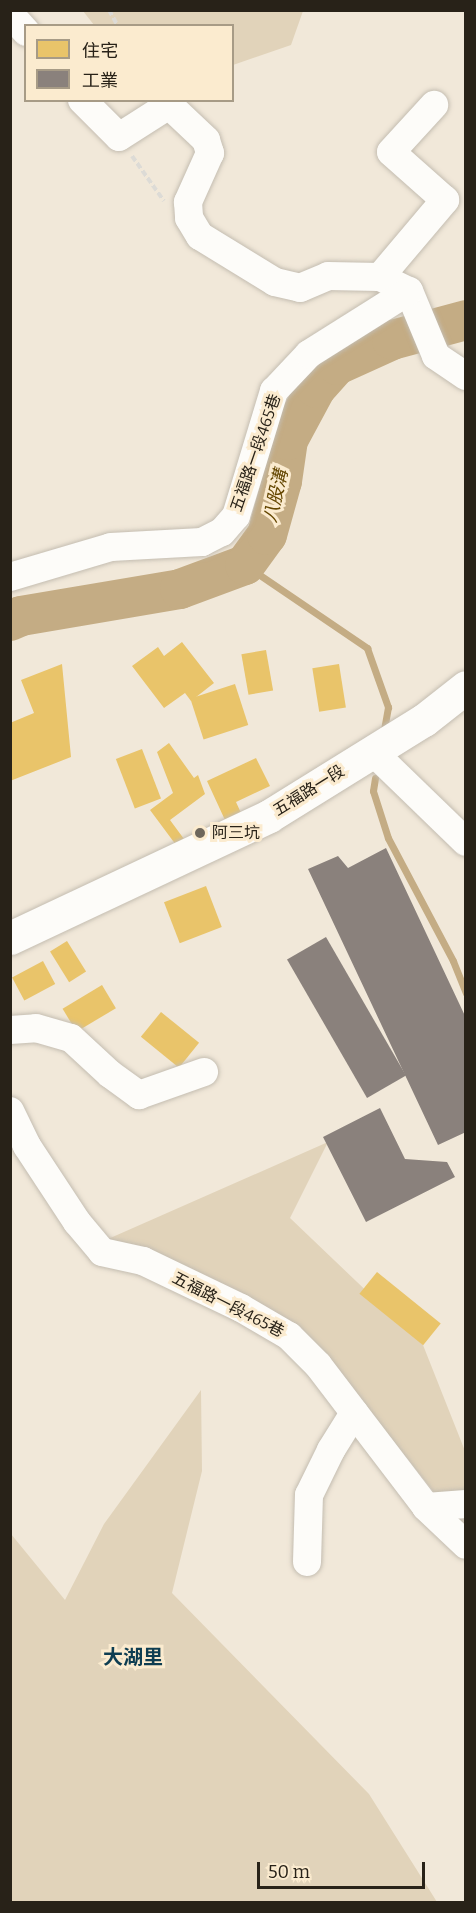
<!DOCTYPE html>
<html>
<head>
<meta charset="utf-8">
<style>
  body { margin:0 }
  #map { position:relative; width:476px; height:1913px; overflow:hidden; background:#f1e8d9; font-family:Bitter,"Noto Sans TC",serif }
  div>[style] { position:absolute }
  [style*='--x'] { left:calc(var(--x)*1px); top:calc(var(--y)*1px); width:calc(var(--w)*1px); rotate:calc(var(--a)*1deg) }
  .green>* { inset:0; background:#e1d3ba }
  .homes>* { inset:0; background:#e9c46a; transform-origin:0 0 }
  .industry>* { inset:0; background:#8a817c; transform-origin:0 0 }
  .stream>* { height:7px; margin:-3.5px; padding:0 3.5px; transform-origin:3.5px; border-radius:3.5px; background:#c4ac84 }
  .river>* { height:40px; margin:-20px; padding:0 20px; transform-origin:20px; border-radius:20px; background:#c4ac84 }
  .path>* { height:4px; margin-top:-2px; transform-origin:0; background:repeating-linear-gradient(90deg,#dddbd6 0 6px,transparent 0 9px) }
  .roads { filter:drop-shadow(0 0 2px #c4bdb1) drop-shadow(0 0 2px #c4bdb1) }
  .minor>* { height:28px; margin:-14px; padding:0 14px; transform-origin:14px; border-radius:14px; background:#fdfcf9 }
  .major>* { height:33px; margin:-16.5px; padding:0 16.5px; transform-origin:16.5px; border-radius:16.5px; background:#fdfcf9 }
  .dots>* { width:16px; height:16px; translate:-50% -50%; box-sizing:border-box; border:3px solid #fbebcf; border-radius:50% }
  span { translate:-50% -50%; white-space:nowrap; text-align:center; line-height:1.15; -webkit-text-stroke:6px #fbebcf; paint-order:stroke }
  .street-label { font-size:16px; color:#282218 }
  .poi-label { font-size:16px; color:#282218 }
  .left { translate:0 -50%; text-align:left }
  .water-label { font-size:18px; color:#644600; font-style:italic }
  .quarter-label { font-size:20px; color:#0e3d51; font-weight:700 }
  .frame { position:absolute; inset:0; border:12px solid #282218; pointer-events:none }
  .legend { position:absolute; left:24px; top:24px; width:210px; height:78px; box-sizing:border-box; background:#fbebcf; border:2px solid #a79b86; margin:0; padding:8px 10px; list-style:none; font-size:18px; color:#282218 }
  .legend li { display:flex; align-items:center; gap:12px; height:30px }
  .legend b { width:30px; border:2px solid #a79b86 }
  .scale { position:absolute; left:257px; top:1862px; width:168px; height:27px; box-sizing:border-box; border:3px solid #282218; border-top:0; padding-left:8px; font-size:18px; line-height:21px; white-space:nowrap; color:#282218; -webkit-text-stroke:4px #fbebcf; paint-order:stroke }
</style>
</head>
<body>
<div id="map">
  <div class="green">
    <div style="clip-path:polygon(83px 11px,303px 11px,291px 45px,233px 65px,232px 26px,94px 25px)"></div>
    <div style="clip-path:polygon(328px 1142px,290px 1218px,423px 1345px,465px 1451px,465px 1494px,437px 1496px,367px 1408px,284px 1317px,108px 1239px)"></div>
    <div style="clip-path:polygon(201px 1390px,202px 1471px,172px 1593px,369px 1794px,437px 1902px,11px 1902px,11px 1534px,65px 1600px,104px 1524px)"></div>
  </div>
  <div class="homes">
    <div style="clip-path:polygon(182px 642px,214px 683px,191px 701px,185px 693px,164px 708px,132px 666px,158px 647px,164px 656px)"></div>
    <div style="left:266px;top:650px;width:41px;height:25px;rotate:80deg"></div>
    <div style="clip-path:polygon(62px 664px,71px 757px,10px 781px,10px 723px,34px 713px,21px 680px)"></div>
    <div style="left:339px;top:664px;width:44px;height:27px;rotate:81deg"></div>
    <div style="left:235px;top:684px;width:43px;height:47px;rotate:72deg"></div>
    <div style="clip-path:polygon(169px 743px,194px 778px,198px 775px,205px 794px,170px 820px,184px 839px,176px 845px,150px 810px,173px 793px,157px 752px)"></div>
    <div style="left:142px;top:749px;width:53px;height:28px;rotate:69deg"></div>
    <div style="clip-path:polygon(256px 758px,270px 786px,236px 802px,241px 813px,225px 820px,207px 781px)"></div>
    <div style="left:206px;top:886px;width:44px;height:45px;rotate:69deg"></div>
    <div style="left:67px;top:941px;width:36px;height:20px;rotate:58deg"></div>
    <div style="left:43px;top:961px;width:26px;height:35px;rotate:62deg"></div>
    <div style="left:102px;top:985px;width:27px;height:46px;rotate:59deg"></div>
    <div style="left:161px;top:1012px;width:49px;height:32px;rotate:39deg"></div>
    <div style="left:377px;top:1272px;width:82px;height:28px;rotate:39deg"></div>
  </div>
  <div class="industry">
    <div style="clip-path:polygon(386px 848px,466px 1018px,466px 1132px,438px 1145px,308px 869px,338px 856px,348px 868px)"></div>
    <div style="left:326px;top:937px;width:160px;height:45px;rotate:60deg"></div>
    <div style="clip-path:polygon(380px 1108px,405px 1159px,447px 1162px,455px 1177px,366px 1222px,323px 1137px)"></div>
  </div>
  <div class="stream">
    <div style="--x:245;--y:565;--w:148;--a:34.2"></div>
    <div style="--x:367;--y:648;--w:63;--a:70.4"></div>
    <div style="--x:388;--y:707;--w:27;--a:100"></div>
    <div style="--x:375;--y:778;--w:13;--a:99"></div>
    <div style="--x:373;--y:791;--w:49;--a:72.3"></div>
    <div style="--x:388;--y:838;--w:139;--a:62.1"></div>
    <div style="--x:453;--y:961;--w:35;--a:68"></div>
  </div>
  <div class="river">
    <div style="--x:10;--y:621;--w:12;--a:-24"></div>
    <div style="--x:21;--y:616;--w:161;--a:-9.6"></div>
    <div style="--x:180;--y:589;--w:69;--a:-20.3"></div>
    <div style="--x:245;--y:565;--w:37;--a:-54"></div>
    <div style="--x:267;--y:535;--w:56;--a:-74.5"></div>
    <div style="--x:282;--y:481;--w:41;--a:-81.7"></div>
    <div style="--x:288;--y:440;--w:59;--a:-61.7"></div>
    <div style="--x:316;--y:388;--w:31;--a:-48"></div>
    <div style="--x:337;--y:365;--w:60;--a:-24.4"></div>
    <div style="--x:392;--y:340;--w:77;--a:-15.1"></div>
  </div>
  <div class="path">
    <div style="--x:109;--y:10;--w:18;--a:61"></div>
    <div style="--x:132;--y:156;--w:55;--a:54.6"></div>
  </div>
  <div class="roads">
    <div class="minor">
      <div style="--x:10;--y:14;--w:24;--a:48"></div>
      <div style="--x:82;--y:100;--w:52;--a:45"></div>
      <div style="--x:119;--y:137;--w:59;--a:-32.6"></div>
      <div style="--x:169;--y:105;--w:51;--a:43.4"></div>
      <div style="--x:206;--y:140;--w:14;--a:73"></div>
      <div style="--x:210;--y:153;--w:54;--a:114.2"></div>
      <div style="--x:188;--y:202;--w:16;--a:86"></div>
      <div style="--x:189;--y:218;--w:21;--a:59"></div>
      <div style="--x:200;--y:236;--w:88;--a:31.5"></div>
      <div style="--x:275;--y:282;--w:26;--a:13"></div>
      <div style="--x:300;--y:288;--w:30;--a:-23"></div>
      <div style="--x:328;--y:276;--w:52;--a:1.1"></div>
      <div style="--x:380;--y:277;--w:32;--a:26"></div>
      <div style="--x:409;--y:291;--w:70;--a:67.4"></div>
      <div style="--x:436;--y:356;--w:36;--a:34"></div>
      <div style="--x:380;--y:277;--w:101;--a:-49.8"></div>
      <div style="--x:445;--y:200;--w:72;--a:-138.4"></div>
      <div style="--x:391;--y:152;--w:64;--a:-47.5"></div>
      <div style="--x:10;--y:577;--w:105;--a:-16.5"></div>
      <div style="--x:111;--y:547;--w:91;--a:-3.1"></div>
      <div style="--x:202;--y:542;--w:22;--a:-27"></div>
      <div style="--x:222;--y:532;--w:21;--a:-49"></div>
      <div style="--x:236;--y:516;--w:131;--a:-73.1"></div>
      <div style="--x:274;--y:391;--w:51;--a:-46.6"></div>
      <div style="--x:309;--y:354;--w:118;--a:-32.2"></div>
      <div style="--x:373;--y:752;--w:129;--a:44.1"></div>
      <div style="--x:10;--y:1030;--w:26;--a:-4"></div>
      <div style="--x:36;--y:1028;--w:36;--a:16"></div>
      <div style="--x:71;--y:1038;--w:53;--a:42.7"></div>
      <div style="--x:110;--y:1074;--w:36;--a:36"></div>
      <div style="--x:139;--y:1095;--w:69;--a:-19.5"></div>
      <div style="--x:10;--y:1111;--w:39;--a:64"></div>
      <div style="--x:27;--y:1146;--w:91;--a:56.7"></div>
      <div style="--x:77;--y:1222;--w:39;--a:50"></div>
      <div style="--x:102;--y:1252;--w:42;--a:12.4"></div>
      <div style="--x:143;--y:1261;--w:109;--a:25.6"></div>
      <div style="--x:241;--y:1308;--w:56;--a:30.3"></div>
      <div style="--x:289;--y:1336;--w:41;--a:45"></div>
      <div style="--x:318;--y:1365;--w:178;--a:52.7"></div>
      <div style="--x:426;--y:1507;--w:55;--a:43.5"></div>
      <div style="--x:426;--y:1507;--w:40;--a:-4.3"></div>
      <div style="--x:307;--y:1562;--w:67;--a:-88.3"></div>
      <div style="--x:309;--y:1495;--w:50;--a:-63.9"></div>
      <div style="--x:331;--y:1450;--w:44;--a:-58.1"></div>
    </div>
    <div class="major">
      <div style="--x:10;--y:938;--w:286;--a:-25.2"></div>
      <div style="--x:269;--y:816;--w:182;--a:-31.8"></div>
      <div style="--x:424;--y:720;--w:53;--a:-38.2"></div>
    </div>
  </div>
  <div class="dots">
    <div style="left:200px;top:833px;background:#6e675c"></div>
  </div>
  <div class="street-label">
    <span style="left:256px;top:453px;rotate:-71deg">五福路一段465巷</span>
    <span style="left:309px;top:791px;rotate:-32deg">五福路一段</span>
    <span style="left:228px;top:1305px;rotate:27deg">五福路一段465巷</span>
  </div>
  <div class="poi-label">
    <span class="left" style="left:212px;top:833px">阿三坑</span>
  </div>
  <div class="water-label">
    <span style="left:276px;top:496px;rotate:-77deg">八股溝</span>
  </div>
  <div class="quarter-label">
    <span style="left:133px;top:1657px">大湖里</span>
  </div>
  <div class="frame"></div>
  <ul class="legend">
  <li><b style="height:16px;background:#e9c46a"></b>住宅</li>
  <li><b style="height:16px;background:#8a817c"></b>工業</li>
  </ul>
  <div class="scale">50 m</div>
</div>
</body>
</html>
